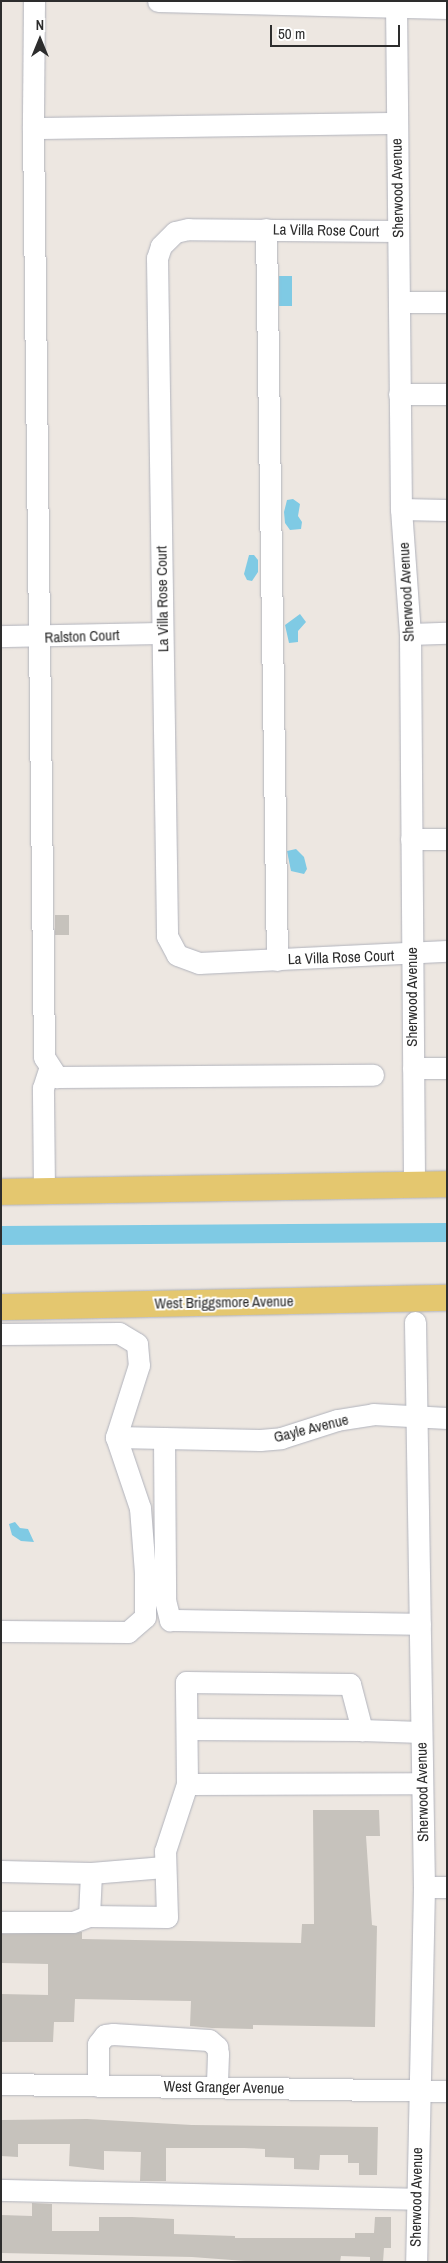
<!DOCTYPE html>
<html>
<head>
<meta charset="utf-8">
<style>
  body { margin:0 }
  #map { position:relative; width:448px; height:2263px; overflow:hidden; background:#ede7e1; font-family:"Archivo Narrow",sans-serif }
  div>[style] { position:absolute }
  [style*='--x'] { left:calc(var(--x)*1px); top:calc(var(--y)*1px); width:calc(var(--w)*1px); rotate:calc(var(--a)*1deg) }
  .water>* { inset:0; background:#7fcae4; transform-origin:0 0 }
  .canal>* { height:19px; margin:-9.5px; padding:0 9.5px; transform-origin:9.5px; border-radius:9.5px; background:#7fcae4 }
  .building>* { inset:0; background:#c6c2bc; transform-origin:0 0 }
  .roads { filter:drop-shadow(0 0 1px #b1b3bc) drop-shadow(0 0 1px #b1b3bc) }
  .minor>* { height:21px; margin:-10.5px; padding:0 10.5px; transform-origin:10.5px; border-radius:10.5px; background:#fff }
  .major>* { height:26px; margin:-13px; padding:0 13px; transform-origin:13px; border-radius:13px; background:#e4c76f }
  span { translate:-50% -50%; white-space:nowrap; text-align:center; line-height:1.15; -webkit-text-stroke:4px #fff; paint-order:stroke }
  .street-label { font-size:15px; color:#2d2d2d }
  .frame { position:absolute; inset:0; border:2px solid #2d2d2d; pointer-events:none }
  .north { position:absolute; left:15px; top:15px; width:50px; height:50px; -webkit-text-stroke:4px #fff; paint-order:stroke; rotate:0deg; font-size:14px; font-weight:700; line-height:20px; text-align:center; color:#2d2d2d }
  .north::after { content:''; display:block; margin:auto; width:18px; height:22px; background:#2d2d2d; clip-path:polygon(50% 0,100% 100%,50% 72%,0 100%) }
  .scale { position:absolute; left:270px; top:25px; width:130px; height:22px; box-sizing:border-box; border:2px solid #2d2d2d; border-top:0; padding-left:6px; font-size:15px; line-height:18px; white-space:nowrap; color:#2d2d2d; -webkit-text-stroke:4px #fff; paint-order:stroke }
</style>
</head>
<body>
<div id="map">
  <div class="water">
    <div style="left:279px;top:276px;width:13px;height:30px"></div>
    <div style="clip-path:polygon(293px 499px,300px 504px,298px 516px,302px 522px,301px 529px,290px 530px,285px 523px,284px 512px,287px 500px)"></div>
    <div style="clip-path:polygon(249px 555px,254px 555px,258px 560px,258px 572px,252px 581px,247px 580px,244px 574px)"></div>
    <div style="clip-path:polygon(300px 614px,306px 622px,298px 631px,298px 642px,289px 643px,285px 625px)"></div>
    <div style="clip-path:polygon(296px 849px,304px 857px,307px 869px,304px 874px,291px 871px,287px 851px)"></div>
    <div style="clip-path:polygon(15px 1522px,20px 1528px,28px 1529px,34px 1542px,21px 1541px,12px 1535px,9px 1524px)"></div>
  </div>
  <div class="canal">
    <div style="--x:1;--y:1235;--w:446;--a:-0.4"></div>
  </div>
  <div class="building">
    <div style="left:55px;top:915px;width:14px;height:20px"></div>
    <div style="clip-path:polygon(313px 1810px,379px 1810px,380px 1836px,366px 1836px,372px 1925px,377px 1926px,375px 2027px,253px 2025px,253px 2029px,212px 2028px,190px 2026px,191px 2001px,75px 1999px,74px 2022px,54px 2022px,53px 2042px,1px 2042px,1px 1994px,48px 1995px,48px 1964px,1px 1963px,1px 1934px,82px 1932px,82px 1939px,301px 1943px,302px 1924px,314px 1924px)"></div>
    <div style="clip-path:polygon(87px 2119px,192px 2125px,378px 2127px,377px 2175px,359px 2175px,359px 2163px,348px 2163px,348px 2155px,320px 2155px,319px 2170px,294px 2169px,294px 2158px,265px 2157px,265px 2149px,244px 2148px,166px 2148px,166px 2181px,140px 2181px,141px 2152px,104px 2151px,104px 2170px,69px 2166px,70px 2144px,18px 2144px,18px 2157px,1px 2156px,1px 2120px)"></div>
    <div style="clip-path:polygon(32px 2203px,52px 2204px,52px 2231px,99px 2231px,99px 2217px,132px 2217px,174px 2219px,174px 2234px,235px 2236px,235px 2238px,355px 2238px,355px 2233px,374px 2233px,375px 2217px,391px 2217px,391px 2248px,384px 2248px,383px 2262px,370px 2262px,370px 2257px,341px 2256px,340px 2262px,245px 2261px,192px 2257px,1px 2253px,1px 2215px,32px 2216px)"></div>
  </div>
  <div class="roads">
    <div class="minor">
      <div style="--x:34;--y:1;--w:127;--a:90.5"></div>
      <div style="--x:33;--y:128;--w:363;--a:-0.8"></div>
      <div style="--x:158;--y:1;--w:289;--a:1.4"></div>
      <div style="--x:396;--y:1;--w:508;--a:89.44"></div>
      <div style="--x:401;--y:509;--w:125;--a:85.9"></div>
      <div style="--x:410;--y:634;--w:550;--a:89.58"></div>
      <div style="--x:33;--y:128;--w:929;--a:89.32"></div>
      <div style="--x:44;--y:1057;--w:24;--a:57"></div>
      <div style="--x:57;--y:1077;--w:316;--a:-0.4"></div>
      <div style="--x:266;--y:229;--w:731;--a:89.14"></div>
      <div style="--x:398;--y:231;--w:210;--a:-179.5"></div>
      <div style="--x:188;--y:229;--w:13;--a:167"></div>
      <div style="--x:175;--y:232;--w:20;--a:135"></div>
      <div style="--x:161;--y:246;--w:13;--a:108"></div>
      <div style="--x:157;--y:258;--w:678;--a:89.15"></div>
      <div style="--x:167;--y:936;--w:21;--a:62"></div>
      <div style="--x:177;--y:955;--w:23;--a:20"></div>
      <div style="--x:199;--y:963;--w:248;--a:-2.8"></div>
      <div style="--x:399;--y:302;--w:48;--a:0"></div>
      <div style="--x:399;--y:394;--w:48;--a:0"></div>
      <div style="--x:401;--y:509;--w:46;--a:1.2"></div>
      <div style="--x:410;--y:634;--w:37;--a:-2"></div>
      <div style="--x:1;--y:636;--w:161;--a:-1.1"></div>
      <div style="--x:411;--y:839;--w:36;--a:0"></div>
      <div style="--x:413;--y:1068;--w:34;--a:0"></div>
      <div style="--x:44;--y:1191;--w:103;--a:-90.6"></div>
      <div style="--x:43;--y:1088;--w:19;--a:-72"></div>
      <div style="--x:415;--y:1322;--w:565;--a:89.09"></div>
      <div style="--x:424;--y:1887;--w:375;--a:91.2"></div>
      <div style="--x:1;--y:1334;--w:118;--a:-0.5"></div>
      <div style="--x:119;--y:1333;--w:21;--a:31"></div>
      <div style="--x:137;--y:1344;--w:21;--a:85"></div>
      <div style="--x:139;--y:1365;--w:76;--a:107.7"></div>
      <div style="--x:116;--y:1437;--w:75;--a:71.3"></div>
      <div style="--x:140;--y:1508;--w:65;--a:85.6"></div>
      <div style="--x:145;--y:1573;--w:44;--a:90"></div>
      <div style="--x:145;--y:1617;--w:23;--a:139"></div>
      <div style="--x:128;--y:1632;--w:127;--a:-179.5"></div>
      <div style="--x:116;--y:1437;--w:144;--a:1.2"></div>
      <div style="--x:260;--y:1440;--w:21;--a:-5"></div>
      <div style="--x:281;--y:1438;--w:59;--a:-17.8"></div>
      <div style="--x:337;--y:1420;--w:36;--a:-9"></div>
      <div style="--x:373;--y:1414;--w:74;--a:3.1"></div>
      <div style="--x:164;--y:1438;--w:162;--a:89.6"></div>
      <div style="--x:165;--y:1600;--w:21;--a:76"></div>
      <div style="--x:170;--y:1620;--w:250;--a:0.9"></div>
      <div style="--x:187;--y:1729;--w:175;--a:0.3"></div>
      <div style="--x:187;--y:1784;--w:235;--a:-0.2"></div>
      <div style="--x:1;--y:1871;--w:90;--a:1.3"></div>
      <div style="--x:91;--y:1873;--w:73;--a:-4.7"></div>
      <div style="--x:424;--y:1887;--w:23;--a:0"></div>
      <div style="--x:89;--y:1916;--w:43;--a:-87.3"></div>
      <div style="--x:1;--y:1922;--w:72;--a:0"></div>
      <div style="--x:73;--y:1922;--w:17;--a:-21"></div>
      <div style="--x:89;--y:1916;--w:78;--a:0.7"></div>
      <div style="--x:167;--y:1917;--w:66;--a:-91.7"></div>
      <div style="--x:165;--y:1851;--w:71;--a:-71.8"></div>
      <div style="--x:187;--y:1784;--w:102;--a:-90.6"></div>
      <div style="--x:186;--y:1682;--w:164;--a:0.7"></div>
      <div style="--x:350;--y:1684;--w:48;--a:75.4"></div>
      <div style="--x:362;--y:1730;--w:59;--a:1.9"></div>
      <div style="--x:1;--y:2084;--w:446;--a:0.9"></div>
      <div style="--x:98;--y:2086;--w:42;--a:-90"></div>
      <div style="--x:98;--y:2044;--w:11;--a:-52"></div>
      <div style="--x:105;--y:2035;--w:8;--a:-7"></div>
      <div style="--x:113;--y:2034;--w:96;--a:3.6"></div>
      <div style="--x:209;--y:2040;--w:11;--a:41"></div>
      <div style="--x:217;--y:2047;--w:7;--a:82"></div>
      <div style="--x:218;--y:2054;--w:33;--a:92"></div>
      <div style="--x:1;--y:2190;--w:415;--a:1.2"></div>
    </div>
    <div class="major">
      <div style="--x:1;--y:1192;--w:446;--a:-1"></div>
      <div style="--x:1;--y:1307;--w:446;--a:-1.2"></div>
    </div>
  </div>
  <div class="street-label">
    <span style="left:397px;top:188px;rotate:-91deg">Sherwood Avenue</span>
    <span style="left:326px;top:230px;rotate:1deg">La Villa Rose Court</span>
    <span style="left:406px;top:592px;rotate:-93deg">Sherwood Avenue</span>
    <span style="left:162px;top:599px;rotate:-91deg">La Villa Rose Court</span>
    <span style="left:82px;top:636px;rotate:-2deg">Ralston Court</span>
    <span style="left:341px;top:957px;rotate:-2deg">La Villa Rose Court</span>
    <span style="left:412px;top:997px;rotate:-90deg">Sherwood Avenue</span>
    <span style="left:224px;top:1302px;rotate:-1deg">West Briggsmore Avenue</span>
    <span style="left:311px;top:1428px;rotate:-14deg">Gayle Avenue</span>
    <span style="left:422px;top:1792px;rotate:-91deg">Sherwood Avenue</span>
    <span style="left:224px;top:2087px;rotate:1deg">West Granger Avenue</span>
    <span style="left:416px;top:2197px;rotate:-89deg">Sherwood Avenue</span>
  </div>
  <div class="frame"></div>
  <div class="north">N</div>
  <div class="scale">50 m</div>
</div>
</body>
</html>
